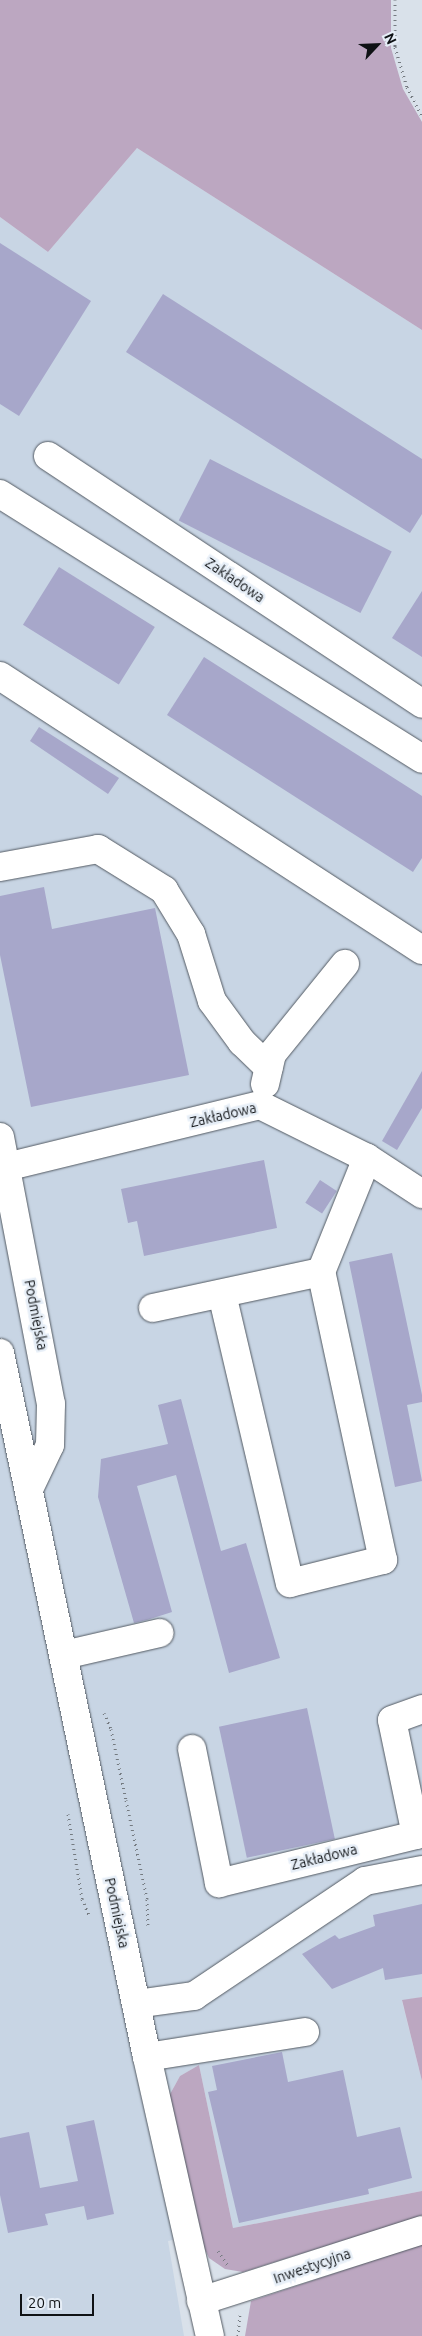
<!DOCTYPE html>
<html>
<head>
<meta charset="utf-8">
<style>
  body { margin:0 }
  #map { position:relative; width:422px; height:2336px; overflow:hidden; background:#d9e1ea; font-family:Ubuntu,sans-serif }
  div>[style] { position:absolute }
  [style*='--x'] { left:calc(var(--x)*1px); top:calc(var(--y)*1px); width:calc(var(--w)*1px); rotate:calc(var(--a)*1deg) }
  .built>* { inset:0; background:#c8d5e4 }
  .green>* { inset:0; background:#bca7c1 }
  .building>* { inset:0; background:#a7a7ca; transform-origin:0 0 }
  .path>* { height:3px; margin-top:-1.5px; transform-origin:0; background:repeating-linear-gradient(90deg,#747a80 0 1px,transparent 0 5px) }
  .roads { filter:drop-shadow(0 0 1px #535a62) drop-shadow(0 0 1px #535a62) }
  .minor>* { height:28px; margin:-14px; padding:0 14px; transform-origin:14px; border-radius:14px; background:#fff }
  .major>* { height:28px; margin:-14px; padding:0 14px; transform-origin:14px; border-radius:14px; background:#fff }
  span { translate:-50% -50%; white-space:nowrap; text-align:center; line-height:1.15; -webkit-text-stroke:5px #e6eef7; paint-order:stroke }
  .street-label { font-size:14px; color:#0f1215 }
  .north { position:absolute; left:352px; top:20px; width:50px; height:50px; -webkit-text-stroke:4px #e6eef7; paint-order:stroke; rotate:65deg; font-size:14px; font-weight:700; line-height:20px; text-align:center; color:#0f1215 }
  .north::after { content:''; display:block; margin:auto; width:18px; height:22px; background:#0f1215; clip-path:polygon(50% 0,100% 100%,50% 72%,0 100%) }
  .scale { position:absolute; left:20px; top:2294px; width:74px; height:22px; box-sizing:border-box; border:2px solid #0f1215; border-top:0; padding-left:6px; font-size:15px; line-height:18px; white-space:nowrap; color:#0f1215; -webkit-text-stroke:4px #e6eef7; paint-order:stroke }
</style>
</head>
<body>
<div id="map">
  <div class="built">
    <div style="clip-path:polygon(137px 148px,422px 330px,422px 1997px,402px 2001px,422px 2081px,422px 2191px,233px 2228px,199px 2065px,180px 2076px,169px 2096px,198px 2235px,168px 2241px,184px 2336px,0 2336px,0 217px,48px 252px)"></div>
  </div>
  <div class="green">
    <div style="clip-path:polygon(0 0,391px 0,391px 48px,403px 89px,422px 122px,422px 330px,137px 148px,48px 252px,0 217px)"></div>
    <div style="clip-path:polygon(422px 1997px,422px 2081px,402px 2000px)"></div>
    <div style="clip-path:polygon(199px 2065px,233px 2228px,422px 2191px,422px 2216px,243px 2272px,225px 2269px,209px 2258px,198px 2235px,169px 2096px,180px 2076px)"></div>
    <div style="clip-path:polygon(422px 2244px,422px 2336px,245px 2336px,251px 2301px)"></div>
  </div>
  <div class="building">
    <div style="clip-path:polygon(0 243px,91px 301px,19px 416px,0 404px)"></div>
    <div style="clip-path:polygon(163px 294px,422px 459px,422px 514px,410px 533px,126px 352px)"></div>
    <div style="left:210px;top:459px;width:204px;height:69px;rotate:27deg"></div>
    <div style="left:59px;top:567px;width:113px;height:68px;rotate:32deg"></div>
    <div style="clip-path:polygon(422px 591px,422px 657px,392px 638px)"></div>
    <div style="clip-path:polygon(204px 657px,422px 796px,422px 858px,413px 872px,167px 715px)"></div>
    <div style="clip-path:polygon(39px 727px,119px 778px,108px 794px,30px 741px)"></div>
    <div style="clip-path:polygon(44px 887px,52px 929px,155px 908px,189px 1075px,31px 1107px,0 955px,0 896px)"></div>
    <div style="clip-path:polygon(422px 1071px,422px 1108px,397px 1150px,382px 1141px)"></div>
    <div style="clip-path:polygon(264px 1160px,277px 1228px,144px 1256px,137px 1221px,128px 1223px,121px 1189px)"></div>
    <div style="left:320px;top:1180px;width:20px;height:27px;rotate:33deg"></div>
    <div style="clip-path:polygon(392px 1253px,422px 1395px,422px 1402px,407px 1405px,422px 1481px,395px 1487px,349px 1262px)"></div>
    <div style="clip-path:polygon(181px 1399px,221px 1551px,246px 1543px,280px 1658px,229px 1673px,176px 1475px,137px 1486px,172px 1612px,147px 1620px,134px 1623px,98px 1497px,101px 1459px,168px 1444px,158px 1405px)"></div>
    <div style="left:307px;top:1708px;width:134px;height:90px;rotate:78deg"></div>
    <div style="clip-path:polygon(422px 1904px,422px 1974px,385px 1980px,383px 1968px,332px 1989px,302px 1954px,335px 1935px,339px 1939px,375px 1926px,373px 1915px)"></div>
    <div style="clip-path:polygon(282px 2052px,288px 2082px,343px 2070px,357px 2137px,400px 2127px,412px 2178px,368px 2189px,369px 2194px,239px 2223px,208px 2092px,217px 2090px,212px 2066px)"></div>
    <div style="clip-path:polygon(94px 2120px,114px 2214px,87px 2220px,84px 2206px,45px 2214px,48px 2225px,8px 2233px,0 2195px,0 2138px,29px 2132px,40px 2188px,78px 2181px,66px 2126px)"></div>
  </div>
  <div class="path">
    <div style="--x:395;--y:0;--w:47;--a:90"></div>
    <div style="--x:395;--y:47;--w:42;--a:73.3"></div>
    <div style="--x:407;--y:87;--w:33;--a:63"></div>
    <div style="--x:104;--y:1713;--w:17;--a:66"></div>
    <div style="--x:111;--y:1729;--w:73;--a:78.1"></div>
    <div style="--x:126;--y:1800;--w:101;--a:78"></div>
    <div style="--x:147;--y:1899;--w:27;--a:88"></div>
    <div style="--x:68;--y:1814;--w:86;--a:80.6"></div>
    <div style="--x:82;--y:1899;--w:17;--a:66"></div>
    <div style="--x:218;--y:2251;--w:18;--a:56"></div>
    <div style="--x:238;--y:2336;--w:21;--a:-85"></div>
  </div>
  <div class="roads">
    <div class="minor">
      <div style="--x:48;--y:456;--w:449;--a:33.5"></div>
      <div style="--x:0;--y:494;--w:498;--a:32.1"></div>
      <div style="--x:0;--y:676;--w:503;--a:33"></div>
      <div style="--x:0;--y:867;--w:100;--a:-10.4"></div>
      <div style="--x:98;--y:849;--w:78;--a:31.8"></div>
      <div style="--x:164;--y:890;--w:52;--a:58.5"></div>
      <div style="--x:191;--y:934;--w:70;--a:72.6"></div>
      <div style="--x:212;--y:1001;--w:51;--a:53.8"></div>
      <div style="--x:242;--y:1042;--w:37;--a:44"></div>
      <div style="--x:265;--y:1084;--w:31;--a:-77"></div>
      <div style="--x:272;--y:1054;--w:116;--a:-51"></div>
      <div style="--x:0;--y:1137;--w:272;--a:79.2"></div>
      <div style="--x:51;--y:1404;--w:41;--a:91.4"></div>
      <div style="--x:50;--y:1445;--w:49;--a:115.5"></div>
      <div style="--x:6;--y:1167;--w:261;--a:-13.7"></div>
      <div style="--x:260;--y:1105;--w:119;--a:26.4"></div>
      <div style="--x:367;--y:1158;--w:66;--a:33.2"></div>
      <div style="--x:222;--y:1294;--w:297;--a:76.8"></div>
      <div style="--x:290;--y:1583;--w:96;--a:-13.9"></div>
      <div style="--x:383;--y:1560;--w:295;--a:-102.1"></div>
      <div style="--x:153;--y:1308;--w:172;--a:-12.1"></div>
      <div style="--x:321;--y:1272;--w:123;--a:-68"></div>
      <div style="--x:64;--y:1655;--w:98;--a:-13"></div>
      <div style="--x:192;--y:1749;--w:137;--a:78.6"></div>
      <div style="--x:219;--y:1883;--w:203;--a:-13.7"></div>
      <div style="--x:416;--y:1835;--w:117;--a:-101.8"></div>
      <div style="--x:392;--y:1720;--w:32;--a:-20"></div>
      <div style="--x:136;--y:2004;--w:59;--a:-7.9"></div>
      <div style="--x:194;--y:1996;--w:206;--a:-33.9"></div>
      <div style="--x:365;--y:1881;--w:58;--a:-10.9"></div>
      <div style="--x:147;--y:2057;--w:160;--a:-9"></div>
      <div style="--x:201;--y:2301;--w:232;--a:-17.8"></div>
    </div>
    <div class="major">
      <div style="--x:0;--y:1353;--w:719;--a:78.21"></div>
      <div style="--x:147;--y:2057;--w:286;--a:77.3"></div>
    </div>
  </div>
  <div class="street-label">
    <span style="left:235px;top:580px;rotate:34deg">Zakładowa</span>
    <span style="left:223px;top:1115px;rotate:-13deg">Zakładowa</span>
    <span style="left:36px;top:1315px;rotate:79deg">Podmiejska</span>
    <span style="left:324px;top:1857px;rotate:-14deg">Zakładowa</span>
    <span style="left:117px;top:1913px;rotate:78deg">Podmiejska</span>
    <span style="left:312px;top:2266px;rotate:-19deg">Inwestycyjna</span>
  </div>
  <div class="north">N</div>
  <div class="scale">20 m</div>
</div>
</body>
</html>
